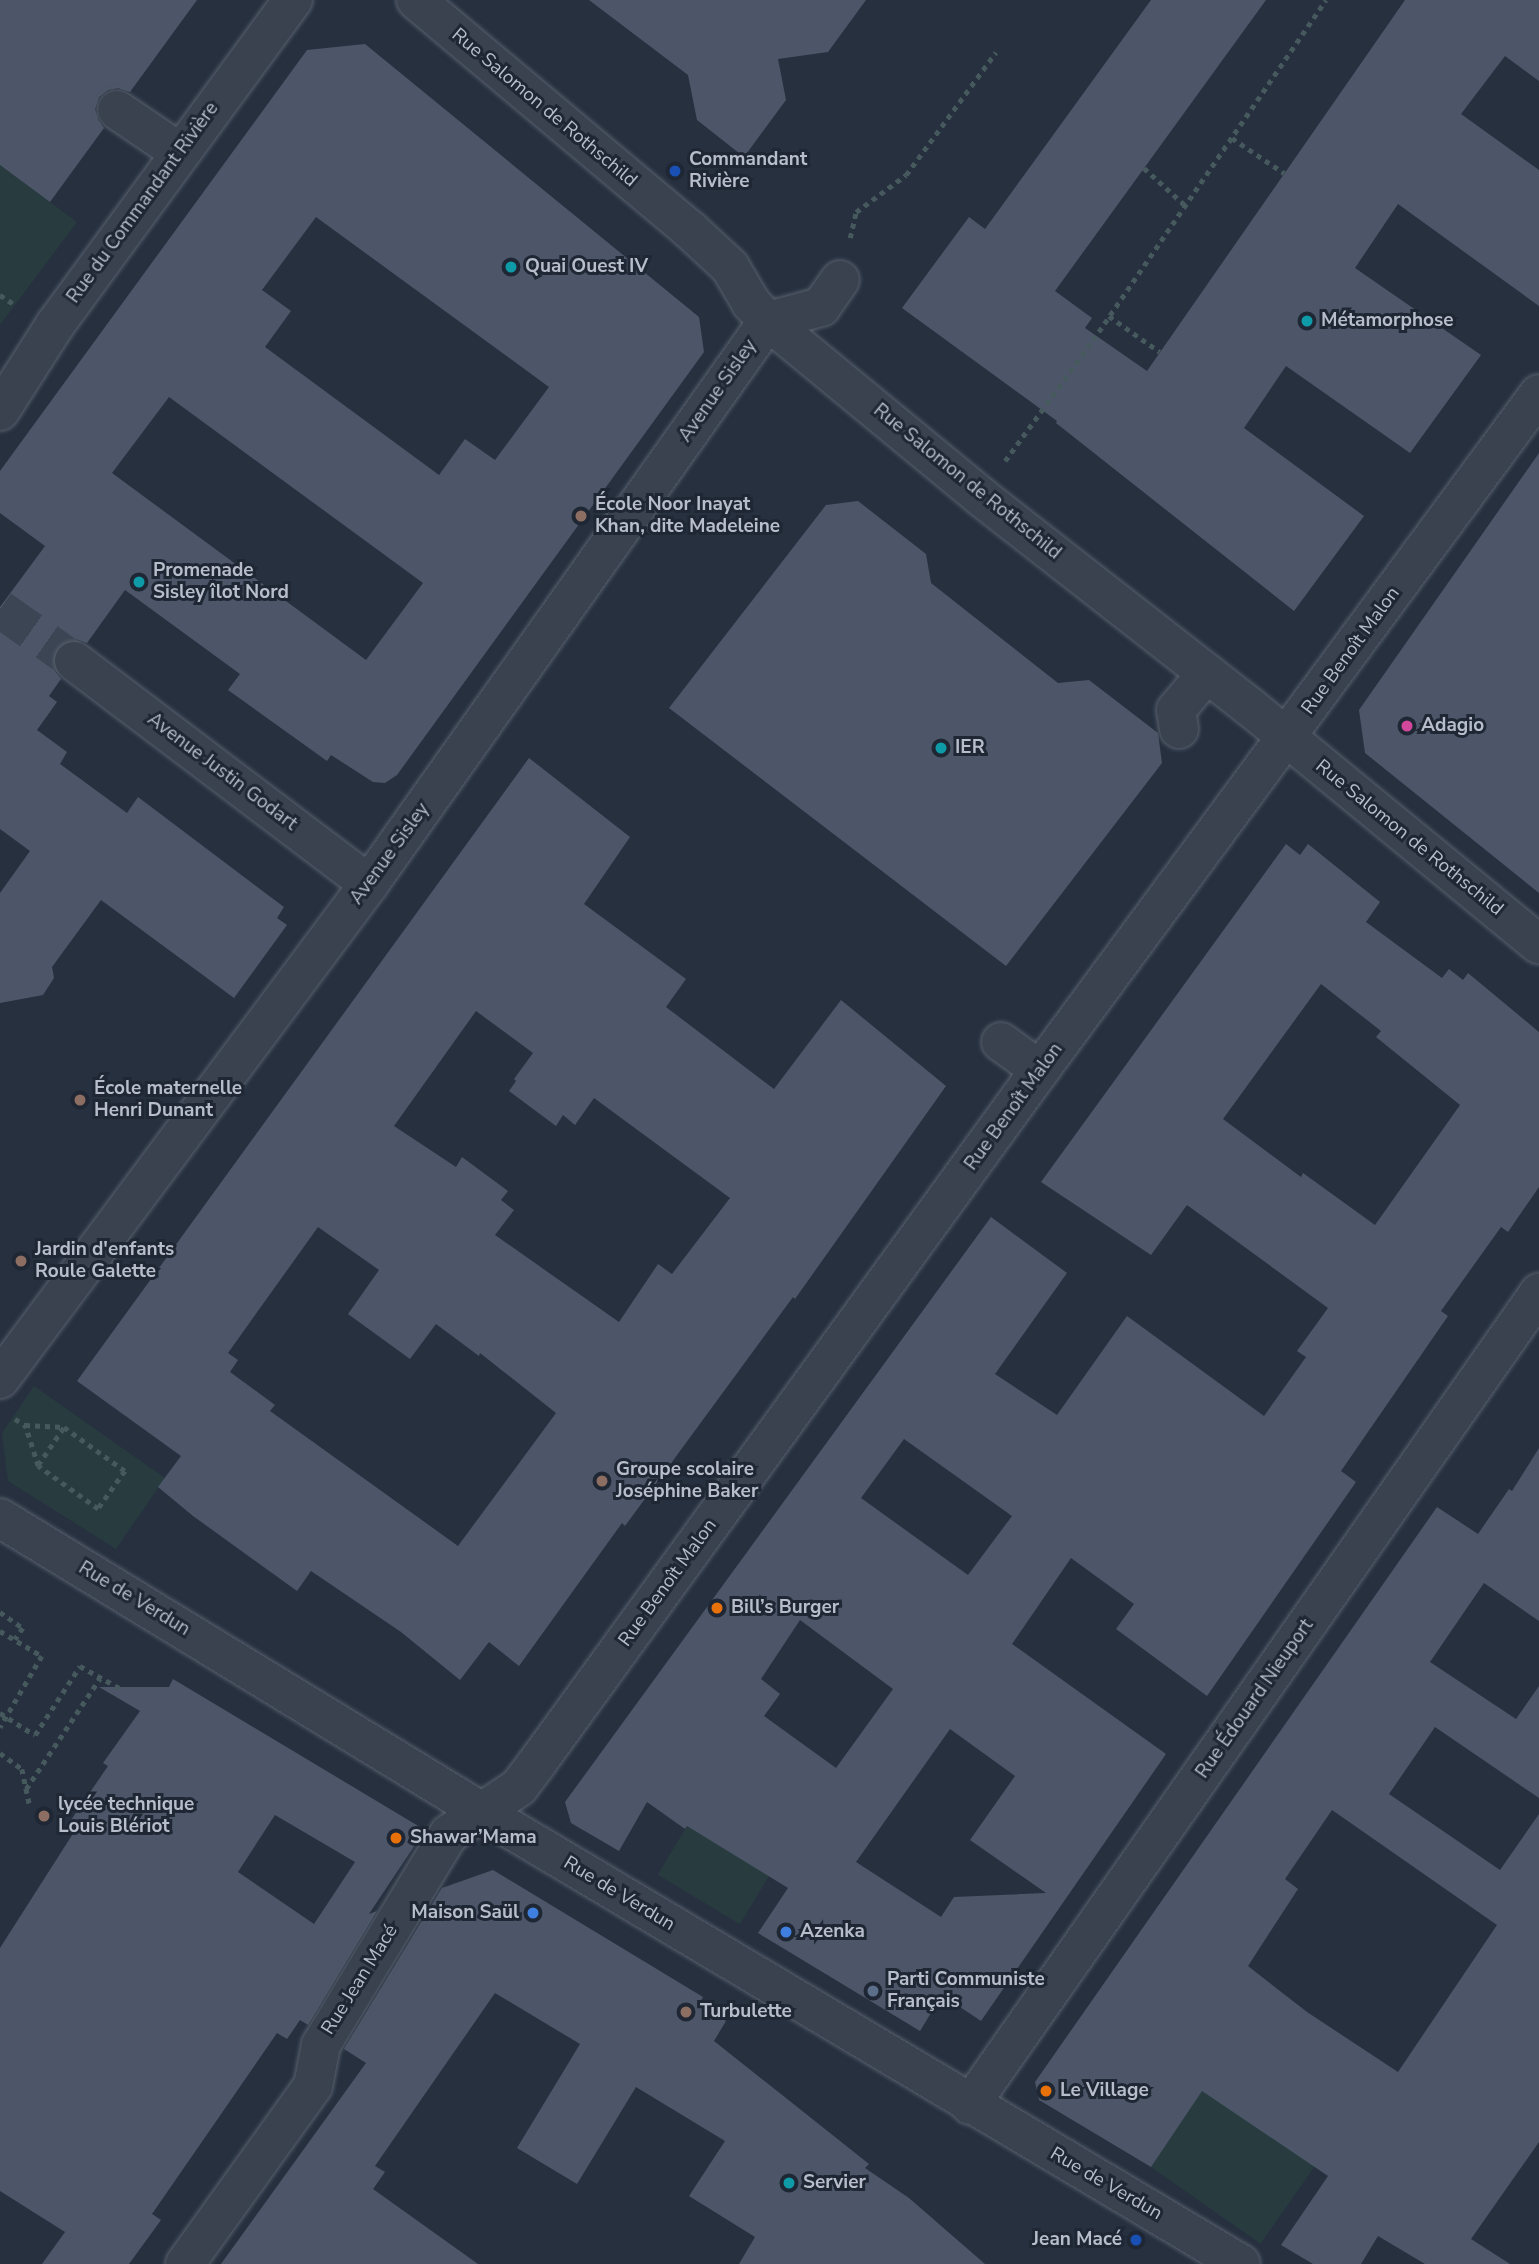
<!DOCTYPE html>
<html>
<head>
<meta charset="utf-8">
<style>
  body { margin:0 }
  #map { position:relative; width:1539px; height:2264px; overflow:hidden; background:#26303f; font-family:"Nunito Sans",sans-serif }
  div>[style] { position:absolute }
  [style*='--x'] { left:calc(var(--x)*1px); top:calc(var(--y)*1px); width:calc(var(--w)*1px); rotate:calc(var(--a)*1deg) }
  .green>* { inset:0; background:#283c40; transform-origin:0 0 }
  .building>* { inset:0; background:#4c5668 }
  .minor-tunnel>* { height:38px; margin-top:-19px; transform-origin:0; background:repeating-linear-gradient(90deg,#3c4554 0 38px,transparent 0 57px) }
  .path>* { height:4.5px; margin-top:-2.25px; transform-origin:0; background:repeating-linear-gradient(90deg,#46595d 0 5px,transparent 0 10px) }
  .roads { filter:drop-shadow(0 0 2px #58606d) drop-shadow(0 0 2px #58606d) }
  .minor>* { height:38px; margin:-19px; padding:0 19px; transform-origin:19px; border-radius:19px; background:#3a424f }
  .dots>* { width:19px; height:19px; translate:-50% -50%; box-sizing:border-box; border:4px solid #1f2734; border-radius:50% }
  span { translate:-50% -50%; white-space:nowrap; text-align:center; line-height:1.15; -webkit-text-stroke:6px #1f2734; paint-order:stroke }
  .street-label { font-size:19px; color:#b7bdca }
  .poi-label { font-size:19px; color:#b7bdca; font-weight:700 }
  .left { translate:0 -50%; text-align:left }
  .right { translate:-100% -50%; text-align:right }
</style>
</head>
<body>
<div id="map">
  <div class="green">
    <div style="clip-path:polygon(0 165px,77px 222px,0 325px)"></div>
    <div style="clip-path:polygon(34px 1386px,165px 1478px,116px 1549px,8px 1481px,2px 1433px)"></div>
    <div style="left:687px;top:1826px;width:96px;height:57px;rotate:31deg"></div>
    <div style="left:1207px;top:2083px;width:136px;height:101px;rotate:35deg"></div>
  </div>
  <div class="building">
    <div style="clip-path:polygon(0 0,197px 0,130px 92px,118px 88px,108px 90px,99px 97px,95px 109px,98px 120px,104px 128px,50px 202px,0 165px)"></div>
    <div style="clip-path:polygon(589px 0,866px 0,828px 52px,778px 59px,786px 100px,744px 157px,697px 120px,688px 75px)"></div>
    <div style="clip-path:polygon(1151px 0,1266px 0,1055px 291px,1092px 318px,1085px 328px,1147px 371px,1405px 0,1539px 0,1539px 81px,1505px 56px,1461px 114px,1539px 170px,1539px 306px,1398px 204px,1355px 268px,1481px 355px,1410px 453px,1286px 366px,1244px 428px,1364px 516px,1294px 611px,1056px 423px,1057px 421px,902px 308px,969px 217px,985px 229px)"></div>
    <div style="clip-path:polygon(evenodd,365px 44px,699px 317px,704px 352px,397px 775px,385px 783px,373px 782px,331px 755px,327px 761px,228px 690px,240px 674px,125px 590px,87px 643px,76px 639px,65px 641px,57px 647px,52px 659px,54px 670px,61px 679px,49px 696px,57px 702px,37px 730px,67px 752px,60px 764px,127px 813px,138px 797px,284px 907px,277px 918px,287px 925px,234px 998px,101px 900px,52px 967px,54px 978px,43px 995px,0 1003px,0 893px,30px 851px,0 829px,0 607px,45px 546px,0 513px,0 471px,307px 50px,365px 44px,316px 217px,549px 387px,495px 460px,465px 439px,439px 475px,265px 347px,291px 311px,262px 290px,316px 217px,365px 44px,169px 397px,423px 583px,366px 660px,112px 473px,169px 397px)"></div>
    <div style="clip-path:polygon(1539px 453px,1539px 893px,1365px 753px,1359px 710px)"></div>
    <div style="clip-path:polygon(858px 501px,926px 554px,931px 583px,1058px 683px,1089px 680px,1158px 733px,1162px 763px,1006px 966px,669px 708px,826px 505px)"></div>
    <div style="clip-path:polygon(evenodd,529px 758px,630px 837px,584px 904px,686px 979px,666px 1007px,774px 1089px,841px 1000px,946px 1086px,795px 1299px,793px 1297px,625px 1526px,622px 1523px,519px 1666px,489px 1642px,460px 1680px,401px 1632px,311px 1571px,297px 1591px,193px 1516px,158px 1487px,181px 1456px,77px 1381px,529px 758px,476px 1011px,533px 1053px,514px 1079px,516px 1081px,509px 1091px,556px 1126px,563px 1115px,575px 1125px,594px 1098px,730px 1198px,672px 1274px,658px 1264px,619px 1322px,495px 1235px,514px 1210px,501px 1200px,508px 1191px,462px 1157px,456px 1167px,394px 1126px,476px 1011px,529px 758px,318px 1227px,379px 1270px,348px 1314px,410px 1359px,436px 1324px,479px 1356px,480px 1353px,556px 1413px,458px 1546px,270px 1411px,275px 1405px,230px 1372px,238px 1360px,228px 1353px,318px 1227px)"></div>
    <div style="clip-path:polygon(evenodd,1286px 844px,1300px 855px,1308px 844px,1380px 902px,1366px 922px,1442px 978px,1449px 969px,1463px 980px,1468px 973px,1539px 1032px,1539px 1187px,1508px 1232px,1501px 1227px,1441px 1311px,1448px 1316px,1341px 1471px,1356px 1482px,1207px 1696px,1116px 1629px,1134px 1604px,1071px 1558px,1012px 1644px,1166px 1754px,981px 2021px,942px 1995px,920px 2031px,758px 1933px,788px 1888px,687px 1826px,685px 1829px,647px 1802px,619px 1851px,571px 1823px,565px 1802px,991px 1217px,1067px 1273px,995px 1374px,1057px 1415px,1127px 1316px,1264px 1416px,1306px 1357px,1297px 1351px,1328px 1308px,1187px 1205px,1151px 1255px,1041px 1182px,1286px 844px,1321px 984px,1381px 1031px,1376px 1037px,1460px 1105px,1375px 1225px,1303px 1173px,1301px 1177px,1223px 1119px,1321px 984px,1286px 844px,904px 1439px,1012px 1516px,968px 1575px,861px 1498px,904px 1439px,1286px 844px,800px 1620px,893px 1689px,836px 1768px,764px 1716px,780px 1694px,761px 1679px,800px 1620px,1286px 844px,950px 1729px,1015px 1776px,970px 1840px,1046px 1893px,954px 1897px,941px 1917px,856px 1862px,950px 1729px)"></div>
    <div style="clip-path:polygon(evenodd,1539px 1448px,1539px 1621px,1484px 1583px,1430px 1662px,1516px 1719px,1539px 1686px,1539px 1798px,1435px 1727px,1389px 1794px,1500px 1870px,1539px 1814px,1539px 2142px,1471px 2239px,1510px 2264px,1425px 2264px,1378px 2236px,1361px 2264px,1313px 2264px,1281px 2245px,1328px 2176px,1202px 2091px,1151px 2167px,1039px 2100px,1035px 2082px,1437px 1507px,1478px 1534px,1509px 1489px,1512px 1491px,1539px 1448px,1332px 1810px,1497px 1925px,1398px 2072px,1307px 2012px,1248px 1966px,1298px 1889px,1285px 1879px,1332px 1810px)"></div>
    <div style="clip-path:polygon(evenodd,173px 1679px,425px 1830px,369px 1914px,377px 1911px,308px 2025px,300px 2020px,287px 2039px,277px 2033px,152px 2214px,161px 2220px,129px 2264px,42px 2264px,65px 2232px,0 2191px,0 1948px,74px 1832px,67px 1826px,108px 1766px,103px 1763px,140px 1711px,99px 1687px,169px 1687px,173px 1679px,275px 1815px,355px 1862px,314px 1924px,238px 1872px,275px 1815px)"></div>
    <div style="clip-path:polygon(493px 1870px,703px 1997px,699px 2004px,726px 2021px,714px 2041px,869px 2164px,865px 2168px,909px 2198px,985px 2264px,739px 2264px,755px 2237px,689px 2196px,725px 2141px,636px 2087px,577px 2184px,517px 2148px,580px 2044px,495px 1993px,375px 2166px,385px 2172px,373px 2189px,478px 2264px,221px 2264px,366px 2063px,344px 2049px,442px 1888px)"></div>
  </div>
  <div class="minor-tunnel">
    <div style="--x:0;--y:609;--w:90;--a:35.1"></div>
  </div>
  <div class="path">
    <div style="--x:1232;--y:138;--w:63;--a:33.9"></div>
    <div style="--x:1144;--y:168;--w:55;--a:42.1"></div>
    <div style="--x:850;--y:238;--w:27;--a:-77"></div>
    <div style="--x:856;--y:212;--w:62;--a:-36.5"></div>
    <div style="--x:906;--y:175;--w:152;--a:-53.8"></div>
    <div style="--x:0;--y:295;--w:20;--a:33"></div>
    <div style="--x:1109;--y:316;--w:62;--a:35.2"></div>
    <div style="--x:1005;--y:461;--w:150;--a:-54"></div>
    <div style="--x:1093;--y:340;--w:412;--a:-55.6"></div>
    <div style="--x:15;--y:1419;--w:12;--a:31"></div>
    <div style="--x:25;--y:1425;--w:39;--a:3"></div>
    <div style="--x:64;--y:1427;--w:75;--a:35.8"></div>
    <div style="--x:125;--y:1471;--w:47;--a:125.4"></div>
    <div style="--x:98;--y:1509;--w:74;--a:-144.4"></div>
    <div style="--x:38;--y:1466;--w:43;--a:-107.6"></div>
    <div style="--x:38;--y:1465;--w:46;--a:-55.6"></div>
    <div style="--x:0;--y:1612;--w:28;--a:35"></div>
    <div style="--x:23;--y:1628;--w:14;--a:124"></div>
    <div style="--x:0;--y:1631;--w:49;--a:30.8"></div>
    <div style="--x:42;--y:1656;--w:83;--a:120.3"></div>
    <div style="--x:0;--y:1713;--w:41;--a:32.2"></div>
    <div style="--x:35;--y:1735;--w:82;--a:-56.9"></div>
    <div style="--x:80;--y:1666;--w:49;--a:29.2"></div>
    <div style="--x:0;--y:1753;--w:27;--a:36"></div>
    <div style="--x:22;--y:1769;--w:39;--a:78"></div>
    <div style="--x:26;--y:1789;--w:133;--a:-56.3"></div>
  </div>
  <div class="roads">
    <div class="minor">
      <div style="--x:416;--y:0;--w:356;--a:40"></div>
      <div style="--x:689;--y:229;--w:56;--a:42.8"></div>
      <div style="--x:730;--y:267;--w:42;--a:59.7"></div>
      <div style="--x:751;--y:303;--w:25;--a:47"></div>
      <div style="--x:768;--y:321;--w:275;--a:39.5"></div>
      <div style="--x:980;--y:496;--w:343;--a:38"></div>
      <div style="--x:1250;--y:707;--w:374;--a:39.4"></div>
      <div style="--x:117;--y:110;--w:75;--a:34.1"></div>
      <div style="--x:0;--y:411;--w:102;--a:-57.4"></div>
      <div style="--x:55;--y:325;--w:403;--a:-53.8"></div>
      <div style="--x:74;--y:661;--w:370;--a:37.1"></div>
      <div style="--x:1179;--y:729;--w:19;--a:-99"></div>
      <div style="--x:1176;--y:710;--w:48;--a:-50"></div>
      <div style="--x:1001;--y:1042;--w:48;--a:35.7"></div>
      <div style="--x:0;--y:1379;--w:617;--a:-53.3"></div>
      <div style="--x:369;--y:884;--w:690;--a:-54.67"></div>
      <div style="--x:768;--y:321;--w:55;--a:-14.8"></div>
      <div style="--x:821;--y:307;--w:33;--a:-55"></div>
      <div style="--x:0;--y:1518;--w:565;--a:31.38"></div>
      <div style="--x:482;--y:1812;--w:883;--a:30.77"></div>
      <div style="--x:970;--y:2105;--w:992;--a:-54.98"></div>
      <div style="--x:185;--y:2264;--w:219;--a:-54.3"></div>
      <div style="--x:313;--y:2086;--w:42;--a:-79"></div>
      <div style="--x:321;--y:2045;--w:247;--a:-58.8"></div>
      <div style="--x:449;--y:1834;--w:84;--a:-33.9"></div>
      <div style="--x:519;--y:1787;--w:30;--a:-53"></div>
      <div style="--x:537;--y:1763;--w:856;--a:-54.03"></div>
      <div style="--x:1040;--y:1070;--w:840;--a:-53.57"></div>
    </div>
  </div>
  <div class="dots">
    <div style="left:675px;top:171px;background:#1a4fb4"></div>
    <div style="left:511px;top:267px;background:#0f9aa8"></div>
    <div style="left:1307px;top:321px;background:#0f9aa8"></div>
    <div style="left:581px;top:516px;background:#8d6e63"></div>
    <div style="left:139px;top:582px;background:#0f9aa8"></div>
    <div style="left:1407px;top:726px;background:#d1479c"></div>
    <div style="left:941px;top:748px;background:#0f9aa8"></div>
    <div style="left:80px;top:1100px;background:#8d6e63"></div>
    <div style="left:21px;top:1261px;background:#8d6e63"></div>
    <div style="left:602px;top:1481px;background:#8d6e63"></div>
    <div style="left:717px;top:1608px;background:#e8710a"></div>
    <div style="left:44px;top:1816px;background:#8d6e63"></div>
    <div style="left:396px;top:1838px;background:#e8710a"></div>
    <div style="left:533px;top:1913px;background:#3f7fe0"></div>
    <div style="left:786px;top:1932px;background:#3f7fe0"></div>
    <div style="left:873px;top:1991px;background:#5c6f8a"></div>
    <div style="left:686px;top:2012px;background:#8d6e63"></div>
    <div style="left:1046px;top:2091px;background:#e8710a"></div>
    <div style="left:789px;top:2183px;background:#0f9aa8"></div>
    <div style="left:1136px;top:2240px;background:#1a4fb4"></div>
  </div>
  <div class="street-label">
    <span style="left:544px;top:108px;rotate:40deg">Rue Salomon de Rothschild</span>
    <span style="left:143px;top:203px;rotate:-54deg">Rue du Commandant Rivière</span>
    <span style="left:718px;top:391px;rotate:-55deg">Avenue Sisley</span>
    <span style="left:967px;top:482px;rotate:39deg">Rue Salomon de Rothschild</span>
    <span style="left:1351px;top:651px;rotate:-54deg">Rue Benoît Malon</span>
    <span style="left:222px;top:772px;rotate:37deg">Avenue Justin Godart</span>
    <span style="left:1409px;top:838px;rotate:39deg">Rue Salomon de Rothschild</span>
    <span style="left:390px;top:854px;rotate:-54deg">Avenue Sisley</span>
    <span style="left:1014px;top:1107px;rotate:-54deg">Rue Benoît Malon</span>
    <span style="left:668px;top:1583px;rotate:-54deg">Rue Benoît Malon</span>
    <span style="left:134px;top:1599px;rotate:31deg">Rue de Verdun</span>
    <span style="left:1255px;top:1699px;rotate:-55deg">Rue Édouard Nieuport</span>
    <span style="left:619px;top:1894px;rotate:31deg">Rue de Verdun</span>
    <span style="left:360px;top:1980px;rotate:-58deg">Rue Jean Macé</span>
    <span style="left:1106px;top:2184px;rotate:30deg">Rue de Verdun</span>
  </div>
  <div class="poi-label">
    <span class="left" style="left:689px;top:171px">Commandant<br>Rivière</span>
    <span class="left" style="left:525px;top:267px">Quai Ouest IV</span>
    <span class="left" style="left:1321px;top:321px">Métamorphose</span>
    <span class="left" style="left:595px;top:516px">École Noor Inayat<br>Khan, dite Madeleine</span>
    <span class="left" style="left:153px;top:582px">Promenade<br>Sisley îlot Nord</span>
    <span class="left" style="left:1421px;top:726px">Adagio</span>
    <span class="left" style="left:955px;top:748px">IER</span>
    <span class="left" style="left:94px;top:1100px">École maternelle<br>Henri Dunant</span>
    <span class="left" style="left:35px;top:1261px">Jardin d'enfants<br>Roule Galette</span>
    <span class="left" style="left:616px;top:1481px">Groupe scolaire<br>Joséphine Baker</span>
    <span class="left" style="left:731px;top:1608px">Bill’s Burger</span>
    <span class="left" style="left:58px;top:1816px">lycée technique<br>Louis Blériot</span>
    <span class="left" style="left:410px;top:1838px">Shawar’Mama</span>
    <span class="right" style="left:519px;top:1913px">Maison Saül</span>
    <span class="left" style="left:800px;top:1932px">Azenka</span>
    <span class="left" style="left:887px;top:1991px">Parti Communiste<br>Français</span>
    <span class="left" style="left:700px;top:2012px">Turbulette</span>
    <span class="left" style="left:1060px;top:2091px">Le Village</span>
    <span class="left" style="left:803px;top:2183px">Servier</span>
    <span class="right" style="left:1122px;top:2240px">Jean Macé</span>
  </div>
</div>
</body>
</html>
